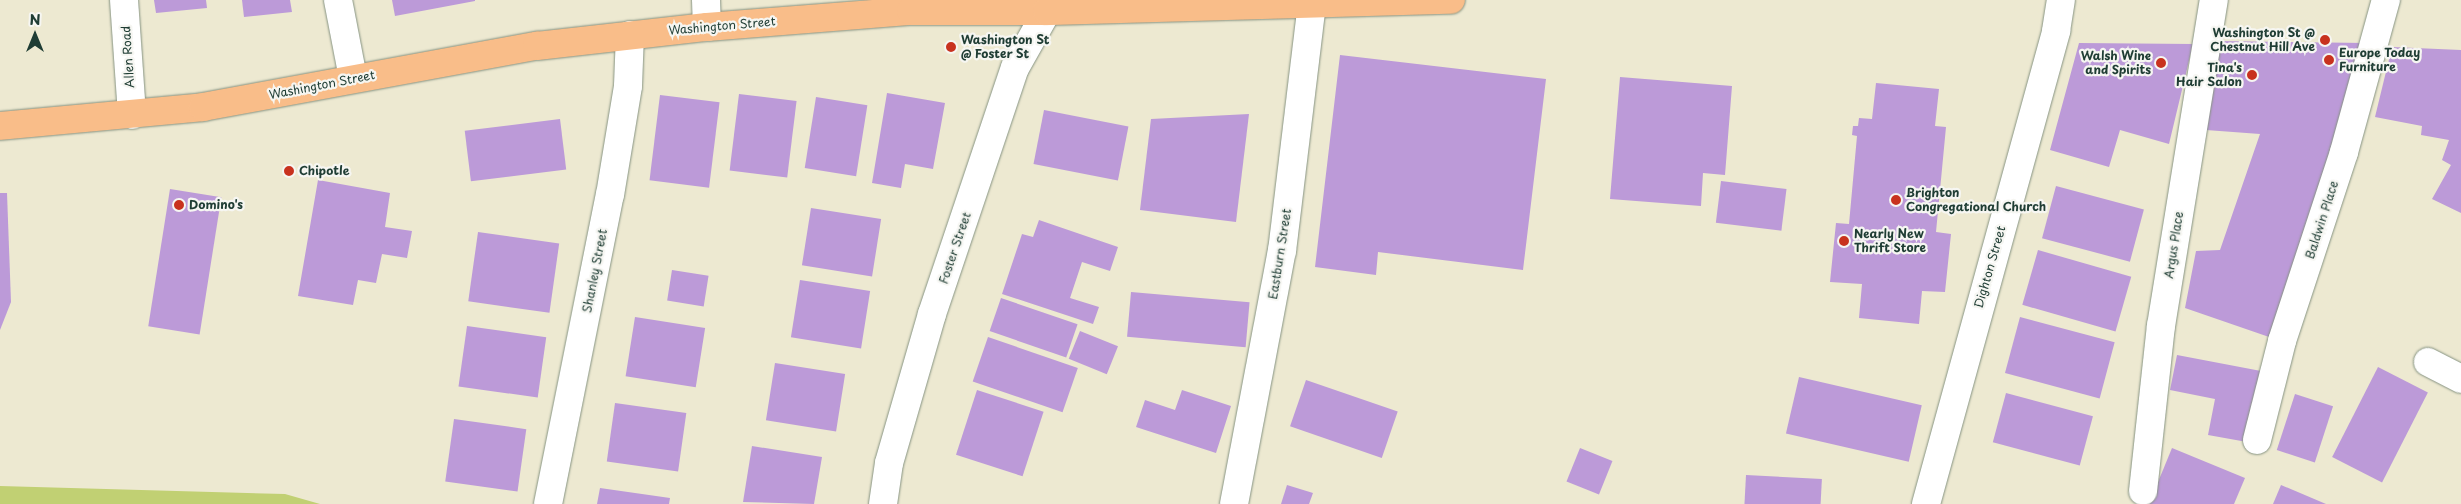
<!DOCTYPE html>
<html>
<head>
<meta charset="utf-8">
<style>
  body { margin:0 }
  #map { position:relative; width:2461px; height:504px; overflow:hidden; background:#ede9d1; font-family:"Playpen Sans",sans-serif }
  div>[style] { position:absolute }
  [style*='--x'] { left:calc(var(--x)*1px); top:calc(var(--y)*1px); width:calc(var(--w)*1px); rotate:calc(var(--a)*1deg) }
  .green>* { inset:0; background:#c1d073 }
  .building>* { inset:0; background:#bc9ad8; transform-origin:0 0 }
  .roads { filter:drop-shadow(0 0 1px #869382) drop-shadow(0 0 1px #869382) }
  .minor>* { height:28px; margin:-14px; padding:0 14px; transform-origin:14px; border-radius:14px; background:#fff }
  .major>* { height:28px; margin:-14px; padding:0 14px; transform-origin:14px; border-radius:14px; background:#f9bd89 }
  .dots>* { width:14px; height:14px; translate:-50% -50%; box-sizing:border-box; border:2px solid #f6f6f2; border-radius:50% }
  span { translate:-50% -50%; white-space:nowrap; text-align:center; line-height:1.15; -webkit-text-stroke:4.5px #f6f6f2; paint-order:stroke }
  .street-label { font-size:12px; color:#1f3d34 }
  .poi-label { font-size:12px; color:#1f3d34; font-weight:700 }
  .right { translate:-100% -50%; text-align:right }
  .left { translate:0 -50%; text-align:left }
  .north { position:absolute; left:10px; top:10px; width:50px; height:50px; -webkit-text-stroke:4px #f6f6f2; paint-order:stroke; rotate:0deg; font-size:14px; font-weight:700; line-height:20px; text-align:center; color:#1f3d34 }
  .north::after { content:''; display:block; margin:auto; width:18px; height:22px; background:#1f3d34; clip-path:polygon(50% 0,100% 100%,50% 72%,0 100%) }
</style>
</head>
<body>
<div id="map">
  <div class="green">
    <div style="clip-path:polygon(0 486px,285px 494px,320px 504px,0 504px)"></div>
  </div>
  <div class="building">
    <div style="clip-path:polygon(154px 0,206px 0,207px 8px,156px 13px)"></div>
    <div style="clip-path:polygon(242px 0,290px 0,292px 12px,244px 17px)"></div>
    <div style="clip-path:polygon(392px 0,475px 0,475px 1px,395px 16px)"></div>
    <div style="clip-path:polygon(2216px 41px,2367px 43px,2272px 338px,2185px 308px,2196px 251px,2220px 250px,2260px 134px,2206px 130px)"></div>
    <div style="clip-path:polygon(2079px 43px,2193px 44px,2169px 144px,2120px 130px,2109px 167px,2050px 150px)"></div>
    <div style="clip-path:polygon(2392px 47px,2461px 50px,2461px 213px,2432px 199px,2451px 165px,2442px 160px,2449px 140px,2421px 135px,2422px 126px,2375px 117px)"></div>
    <div style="clip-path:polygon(1340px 55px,1546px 79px,1523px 270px,1378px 252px,1376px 275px,1315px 267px)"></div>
    <div style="clip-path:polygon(1620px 77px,1732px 86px,1725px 175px,1703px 173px,1701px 206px,1610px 199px)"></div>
    <div style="clip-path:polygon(1876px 83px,1939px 89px,1935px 126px,1946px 127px,1936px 232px,1951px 234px,1945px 292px,1922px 291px,1919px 324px,1859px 318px,1862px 284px,1830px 282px,1836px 223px,1849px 224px,1857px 136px,1852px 135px,1853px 126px,1858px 126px,1859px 118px,1872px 119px)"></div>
    <div style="clip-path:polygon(887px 93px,945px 103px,933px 169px,905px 164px,901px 188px,872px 183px)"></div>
    <div style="left:739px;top:94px;width:58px;height:77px;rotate:7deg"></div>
    <div style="left:660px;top:95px;width:60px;height:86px;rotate:7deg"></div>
    <div style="left:816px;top:97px;width:52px;height:72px;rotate:9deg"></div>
    <div style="left:1044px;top:110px;width:86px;height:55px;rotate:11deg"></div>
    <div style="clip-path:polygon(1249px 114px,1236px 222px,1140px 210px,1151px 119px)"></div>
    <div style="left:560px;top:119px;width:51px;height:96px;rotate:83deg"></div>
    <div style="clip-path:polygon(318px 180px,390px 193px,385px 227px,412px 231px,407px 258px,382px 254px,376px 283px,358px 280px,353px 305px,298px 296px)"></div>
    <div style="left:1721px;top:181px;width:66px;height:42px;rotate:7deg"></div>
    <div style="left:2056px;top:186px;width:91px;height:54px;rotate:15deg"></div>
    <div style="left:170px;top:189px;width:52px;height:139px;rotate:9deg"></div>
    <div style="clip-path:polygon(0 193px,7px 193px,11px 302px,0 330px)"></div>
    <div style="left:811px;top:208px;width:71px;height:58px;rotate:9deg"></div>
    <div style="clip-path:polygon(1039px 220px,1118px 247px,1110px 271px,1082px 262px,1070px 298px,1099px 307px,1093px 324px,1002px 294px,1022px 234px,1033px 237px)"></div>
    <div style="left:478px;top:232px;width:82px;height:70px;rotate:8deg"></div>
    <div style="left:2038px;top:250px;width:97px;height:57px;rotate:16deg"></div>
    <div style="left:672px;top:270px;width:37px;height:31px;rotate:9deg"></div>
    <div style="left:800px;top:280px;width:71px;height:58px;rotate:9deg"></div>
    <div style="left:1131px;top:292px;width:119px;height:45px;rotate:5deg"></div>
    <div style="left:1001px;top:298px;width:81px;height:35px;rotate:19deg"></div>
    <div style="left:635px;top:317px;width:71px;height:60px;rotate:9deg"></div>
    <div style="left:2020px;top:317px;width:98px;height:58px;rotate:15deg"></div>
    <div style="left:467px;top:326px;width:80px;height:61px;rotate:8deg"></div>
    <div style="left:1080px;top:331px;width:41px;height:30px;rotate:22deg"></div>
    <div style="left:988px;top:337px;width:95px;height:47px;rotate:19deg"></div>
    <div style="clip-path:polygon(2177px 355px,2261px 371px,2247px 442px,2208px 435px,2215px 399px,2170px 390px)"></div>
    <div style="left:775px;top:363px;width:71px;height:58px;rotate:9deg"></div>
    <div style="left:2378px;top:367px;width:56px;height:101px;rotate:27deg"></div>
    <div style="left:1799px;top:377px;width:126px;height:58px;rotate:13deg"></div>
    <div style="left:1306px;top:380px;width:97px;height:49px;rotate:19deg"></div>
    <div style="left:977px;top:390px;width:70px;height:68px;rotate:18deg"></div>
    <div style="clip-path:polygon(1182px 390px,1231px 406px,1216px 453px,1136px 427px,1145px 400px,1175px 410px)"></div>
    <div style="left:2006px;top:393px;width:90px;height:51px;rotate:15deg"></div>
    <div style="left:2295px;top:394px;width:40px;height:59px;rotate:18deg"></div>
    <div style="left:615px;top:403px;width:72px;height:59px;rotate:8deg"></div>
    <div style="left:454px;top:419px;width:73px;height:63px;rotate:8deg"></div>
    <div style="clip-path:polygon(752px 446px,822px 457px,814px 504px,743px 502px)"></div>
    <div style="left:1580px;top:448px;width:35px;height:36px;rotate:22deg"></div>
    <div style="clip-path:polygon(2172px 448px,2245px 478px,2234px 504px,2149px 504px)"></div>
    <div style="left:1746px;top:475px;width:76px;height:29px;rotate:3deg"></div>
    <div style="clip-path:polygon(1287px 485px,1313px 493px,1309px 504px,1281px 504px)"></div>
    <div style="clip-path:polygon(2281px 485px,2326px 504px,2273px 504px)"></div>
    <div style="clip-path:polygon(600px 488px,670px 498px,669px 504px,597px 504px)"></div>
  </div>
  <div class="roads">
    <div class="minor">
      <div style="--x:124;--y:0;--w:115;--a:86"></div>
      <div style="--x:338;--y:0;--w:79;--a:79.1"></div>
      <div style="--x:706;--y:0;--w:27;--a:88"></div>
      <div style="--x:2428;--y:362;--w:37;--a:27"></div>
      <div style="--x:2257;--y:440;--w:102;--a:-75.8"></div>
      <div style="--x:2282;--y:341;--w:199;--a:-71.8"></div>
      <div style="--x:2344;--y:152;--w:158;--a:-74.6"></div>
      <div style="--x:2143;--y:491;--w:166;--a:-83.8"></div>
      <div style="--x:2161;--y:326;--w:330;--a:-80.8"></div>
      <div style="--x:548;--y:504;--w:315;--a:-78.7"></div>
      <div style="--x:610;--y:195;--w:110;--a:-80.6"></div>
      <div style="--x:628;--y:86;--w:51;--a:-87.8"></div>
      <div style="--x:883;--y:504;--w:41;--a:-81.7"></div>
      <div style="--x:889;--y:463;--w:155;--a:-73.9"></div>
      <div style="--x:932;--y:314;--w:260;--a:-71.4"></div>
      <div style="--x:1015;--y:68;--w:65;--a:-60.7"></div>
      <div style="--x:1047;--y:11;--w:11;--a:-90"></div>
      <div style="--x:1234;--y:504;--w:258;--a:-79.3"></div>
      <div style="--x:1282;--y:251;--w:251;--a:-83.1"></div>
      <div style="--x:1926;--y:504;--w:491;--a:-74.6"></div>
      <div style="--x:2056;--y:31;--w:31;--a:-81"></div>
    </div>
    <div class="major">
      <div style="--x:0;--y:126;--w:204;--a:-5.3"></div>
      <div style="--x:203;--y:107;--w:340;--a:-10.4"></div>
      <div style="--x:537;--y:46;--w:171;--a:-6.4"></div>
      <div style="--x:707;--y:27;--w:205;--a:-4.5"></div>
      <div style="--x:911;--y:11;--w:136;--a:0"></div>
      <div style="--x:1047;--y:11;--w:404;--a:-1.6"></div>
    </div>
  </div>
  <div class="dots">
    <div style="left:2325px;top:40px;background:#c8321e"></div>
    <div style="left:951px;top:47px;background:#c8321e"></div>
    <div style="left:2329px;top:60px;background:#c8321e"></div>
    <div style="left:2161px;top:63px;background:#c8321e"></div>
    <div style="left:2252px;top:75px;background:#c8321e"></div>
    <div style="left:289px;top:171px;background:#c8321e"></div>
    <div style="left:1896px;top:200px;background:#c8321e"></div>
    <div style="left:179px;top:205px;background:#c8321e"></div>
    <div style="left:1844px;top:241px;background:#c8321e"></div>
  </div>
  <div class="street-label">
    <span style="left:722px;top:26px;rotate:-5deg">Washington Street</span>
    <span style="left:128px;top:57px;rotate:-94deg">Allen Road</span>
    <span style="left:322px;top:85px;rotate:-11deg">Washington Street</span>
    <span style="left:2322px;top:220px;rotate:-72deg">Baldwin Place</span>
    <span style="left:2174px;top:245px;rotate:-81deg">Argus Place</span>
    <span style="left:955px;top:248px;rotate:-71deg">Foster Street</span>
    <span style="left:1280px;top:254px;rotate:-81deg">Eastburn Street</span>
    <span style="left:1990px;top:267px;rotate:-74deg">Dighton Street</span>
    <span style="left:595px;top:271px;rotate:-79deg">Shanley Street</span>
  </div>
  <div class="poi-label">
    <span class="right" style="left:2315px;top:40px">Washington St @<br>Chestnut Hill Ave</span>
    <span class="left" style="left:961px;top:47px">Washington St<br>@ Foster St</span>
    <span class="left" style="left:2339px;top:60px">Europe Today<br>Furniture</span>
    <span class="right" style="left:2151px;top:63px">Walsh Wine<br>and Spirits</span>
    <span class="right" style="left:2242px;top:75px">Tina's<br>Hair Salon</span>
    <span class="left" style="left:299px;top:171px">Chipotle</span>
    <span class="left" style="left:1906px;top:200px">Brighton<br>Congregational Church</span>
    <span class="left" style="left:189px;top:205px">Domino's</span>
    <span class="left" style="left:1854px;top:241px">Nearly New<br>Thrift Store</span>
  </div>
  <div class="north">N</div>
</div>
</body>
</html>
